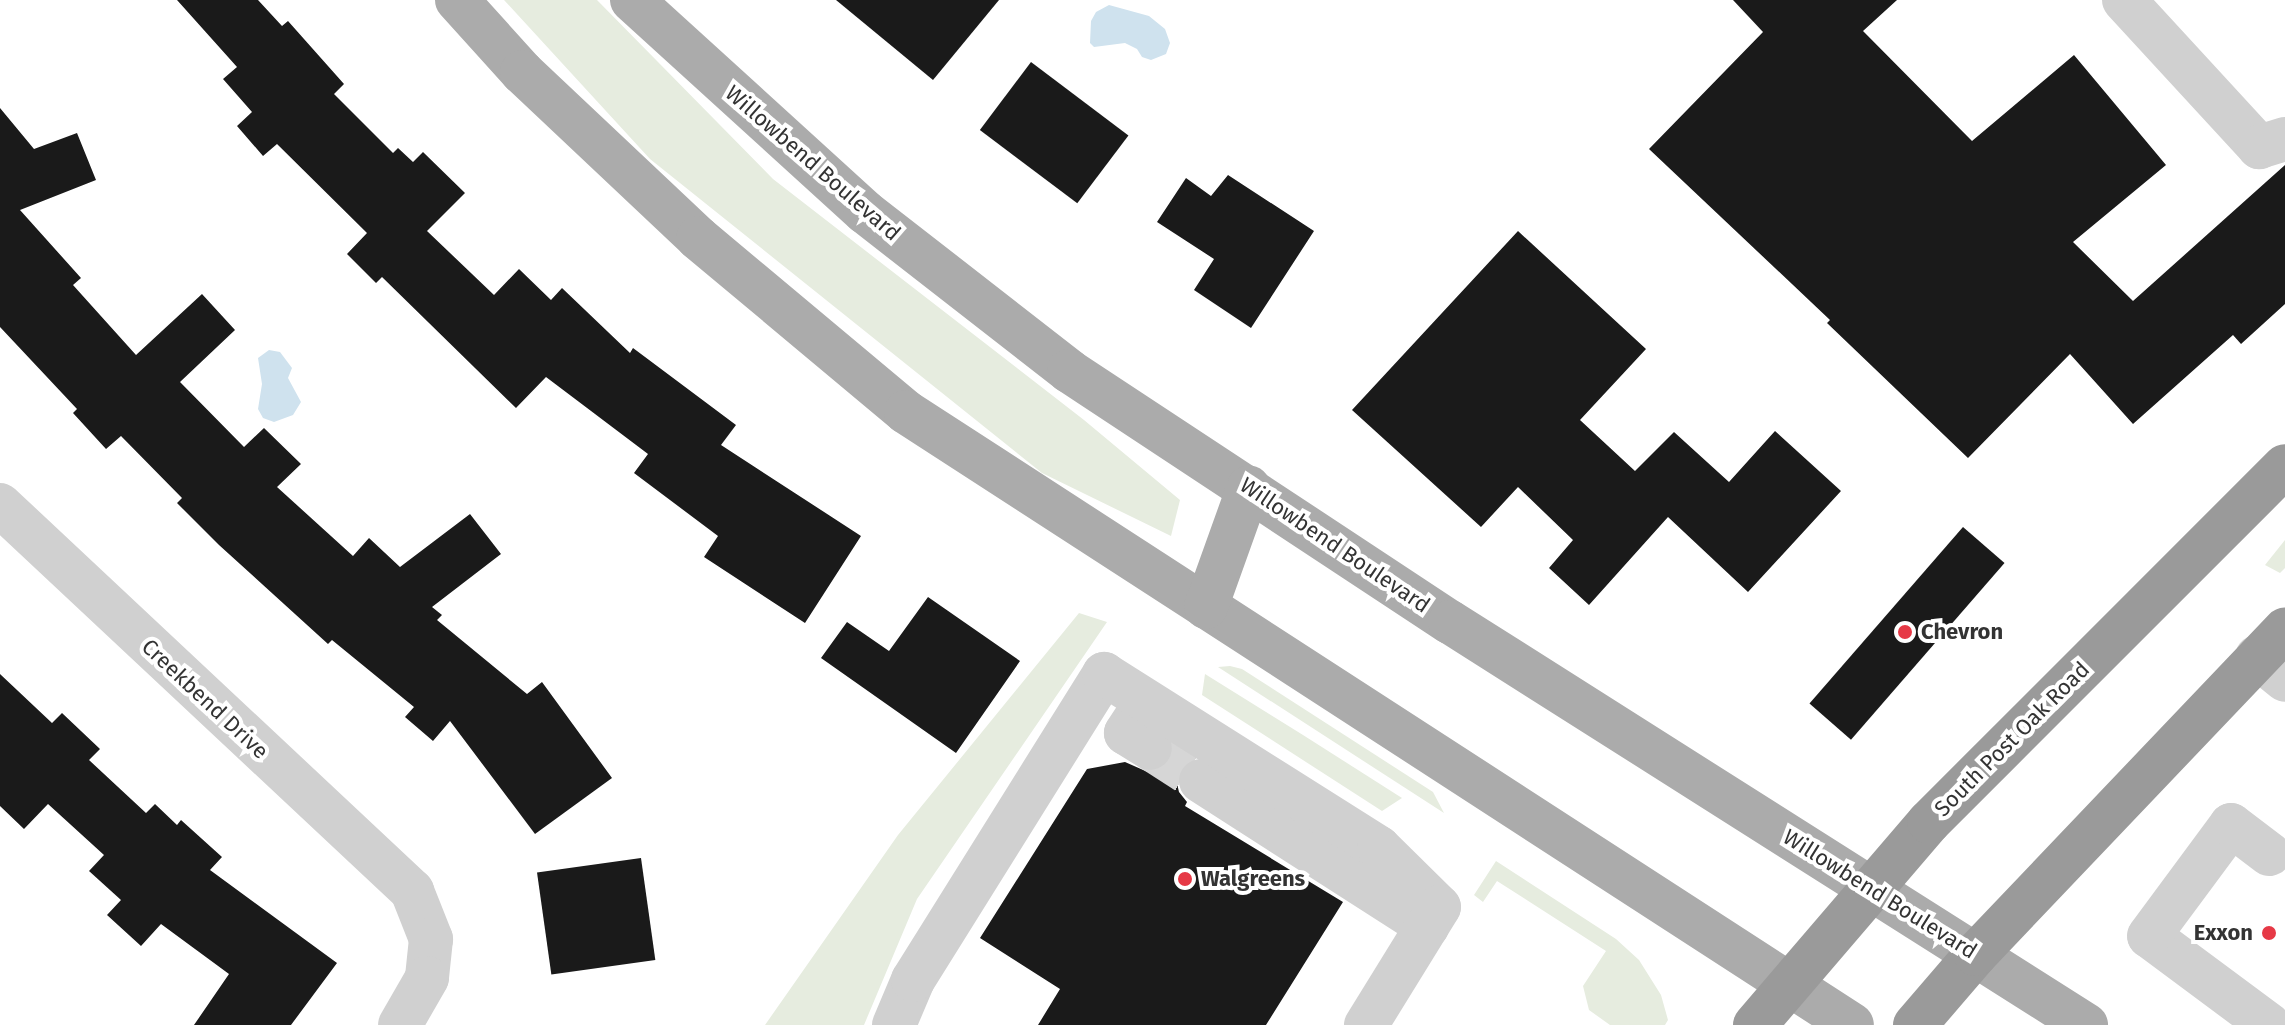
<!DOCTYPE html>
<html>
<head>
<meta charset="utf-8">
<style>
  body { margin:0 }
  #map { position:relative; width:2285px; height:1025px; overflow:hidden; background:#fff; font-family:"Fira Sans",sans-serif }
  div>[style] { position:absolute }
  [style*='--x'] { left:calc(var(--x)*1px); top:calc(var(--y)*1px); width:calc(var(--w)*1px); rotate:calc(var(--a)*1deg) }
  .green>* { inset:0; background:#e6ecdf }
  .water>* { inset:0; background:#cfe2ee }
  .building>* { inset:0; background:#1a1a1a; transform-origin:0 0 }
  .minor-tunnel>* { height:44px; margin-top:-22px; transform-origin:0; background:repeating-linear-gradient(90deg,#d6d6d6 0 44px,transparent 0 66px) }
  .minor>* { height:44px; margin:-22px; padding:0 22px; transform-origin:22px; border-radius:22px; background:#d0d0d0 }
  .major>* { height:44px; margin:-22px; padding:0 22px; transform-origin:22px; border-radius:22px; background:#ababab }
  .highway>* { height:44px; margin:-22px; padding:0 22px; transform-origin:22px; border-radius:22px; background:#9a9a9a }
  .dots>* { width:22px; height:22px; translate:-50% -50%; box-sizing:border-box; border:4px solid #fff; border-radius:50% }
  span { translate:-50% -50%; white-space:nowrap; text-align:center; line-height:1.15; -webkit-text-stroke:8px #fff; paint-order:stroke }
  .street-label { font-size:22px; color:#333 }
  .poi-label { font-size:22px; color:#333; font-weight:700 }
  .left { translate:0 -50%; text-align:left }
  .right { translate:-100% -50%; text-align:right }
</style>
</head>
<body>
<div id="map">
  <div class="green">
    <div style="clip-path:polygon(504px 0,597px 0,773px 179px,1084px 420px,1180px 500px,1171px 536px,1042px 473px,650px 159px)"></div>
    <div style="clip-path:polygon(2285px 540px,2285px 568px,2280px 573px,2265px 565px)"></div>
    <div style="clip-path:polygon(1079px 613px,1107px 622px,917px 899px,864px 1025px,765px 1025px,898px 835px)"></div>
    <div style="clip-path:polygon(1230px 666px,1242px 669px,1433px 792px,1444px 813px,1218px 667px)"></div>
    <div style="clip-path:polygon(1205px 674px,1303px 735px,1402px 798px,1382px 811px,1202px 695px)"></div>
    <div style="clip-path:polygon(1496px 861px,1616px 939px,1639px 960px,1661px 995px,1668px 1020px,1665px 1025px,1610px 1025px,1589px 1010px,1583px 986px,1606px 951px,1497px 881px,1483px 902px,1474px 895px)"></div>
  </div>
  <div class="water">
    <div style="clip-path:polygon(1109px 5px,1149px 16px,1165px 29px,1170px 43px,1166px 54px,1151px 60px,1142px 57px,1137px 49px,1125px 43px,1094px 47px,1090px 43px,1091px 21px,1096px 12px)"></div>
    <div style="clip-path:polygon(269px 350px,280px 352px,292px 368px,288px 378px,301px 402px,293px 415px,274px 422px,263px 418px,258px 409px,262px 384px,258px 358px)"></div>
  </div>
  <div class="building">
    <div style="clip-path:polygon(177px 0,258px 0,282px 26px,288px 21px,344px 84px,334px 94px,393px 153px,398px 148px,413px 162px,423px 152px,465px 193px,427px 231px,494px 295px,519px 269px,551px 300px,562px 288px,630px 353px,633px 348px,736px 425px,721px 445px,861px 536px,805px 623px,704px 557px,718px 536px,634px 473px,648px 454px,546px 377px,516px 408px,382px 277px,376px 283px,347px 254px,367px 233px,277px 144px,263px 156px,237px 126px,252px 112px,223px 79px,237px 67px)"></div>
    <div style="clip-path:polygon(836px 0,999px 0,933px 80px)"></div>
    <div style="clip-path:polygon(1733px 0,1897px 0,1863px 31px,1972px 141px,2074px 55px,2166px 165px,2073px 242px,2133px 301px,2285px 165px,2285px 304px,2241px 344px,2233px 335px,2133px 424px,2070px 354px,1968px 458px,1827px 323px,1830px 320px,1649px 149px,1763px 32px)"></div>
    <div style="left:1031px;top:62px;width:122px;height:85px;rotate:37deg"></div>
    <div style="clip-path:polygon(0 108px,34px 149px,77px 133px,96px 180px,20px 210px,81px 278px,73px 285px,136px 355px,202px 294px,235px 330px,180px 382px,244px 447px,264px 428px,301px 464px,277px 487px,353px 556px,369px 538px,400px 567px,470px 514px,501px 554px,432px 607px,442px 615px,437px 620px,527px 694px,542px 682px,612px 778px,535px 834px,450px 721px,433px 741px,405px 717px,414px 707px,332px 640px,328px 644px,219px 545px,177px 503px,182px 498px,121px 436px,106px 449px,73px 413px,77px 409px,0 327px)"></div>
    <div style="clip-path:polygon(1228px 175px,1314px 231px,1251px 328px,1194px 290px,1214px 259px,1157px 222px,1186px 178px,1211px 196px)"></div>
    <div style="clip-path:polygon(1518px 231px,1646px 349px,1580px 420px,1635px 471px,1674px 432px,1729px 482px,1775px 431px,1841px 491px,1748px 592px,1668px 517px,1589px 605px,1549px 568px,1573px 540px,1518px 487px,1481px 527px,1352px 410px)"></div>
    <div style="left:1963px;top:527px;width:55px;height:234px;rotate:41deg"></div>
    <div style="clip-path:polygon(928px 597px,1020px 661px,956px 753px,821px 658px,847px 622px,889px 651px)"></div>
    <div style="clip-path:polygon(0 674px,52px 723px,62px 713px,100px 749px,89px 760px,146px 813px,155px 804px,177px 825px,181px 820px,222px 857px,210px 870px,337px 963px,291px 1025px,194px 1025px,229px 974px,161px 924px,141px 946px,107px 915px,121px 900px,89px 871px,104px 855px,48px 804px,24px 829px,0 806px)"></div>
    <div style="clip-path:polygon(1174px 751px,1188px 760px,1180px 768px,1176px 779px,1179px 792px,1187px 802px,1185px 806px,1343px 902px,1266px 1025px,1038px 1025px,1060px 989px,980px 938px,1087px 769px,1125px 762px,1150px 773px,1162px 770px)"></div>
    <div style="left:641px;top:858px;width:103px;height:105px;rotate:82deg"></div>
  </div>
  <div class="minor-tunnel">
    <div style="--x:1150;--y:748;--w:61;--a:32.9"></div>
  </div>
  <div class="minor">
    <div style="--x:2124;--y:0;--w:200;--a:47.4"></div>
    <div style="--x:2259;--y:147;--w:27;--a:-17"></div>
    <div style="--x:0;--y:505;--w:565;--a:43.13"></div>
    <div style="--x:412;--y:891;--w:52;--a:68.4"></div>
    <div style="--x:431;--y:939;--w:39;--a:96"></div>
    <div style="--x:427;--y:978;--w:54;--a:119.9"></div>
    <div style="--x:2257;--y:657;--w:36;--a:39"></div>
    <div style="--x:1146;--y:702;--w:37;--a:123"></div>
    <div style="--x:1126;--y:733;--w:28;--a:32"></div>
    <div style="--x:1201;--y:781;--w:269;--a:32.7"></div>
    <div style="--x:894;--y:1025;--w:49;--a:-67.1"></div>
    <div style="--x:913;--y:980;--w:361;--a:-58"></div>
    <div style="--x:1104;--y:674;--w:325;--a:32.3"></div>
    <div style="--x:1379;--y:848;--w:84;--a:44.5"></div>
    <div style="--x:1439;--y:907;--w:139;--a:121.7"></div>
    <div style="--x:2269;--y:1025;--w:149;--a:-143.4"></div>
    <div style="--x:2149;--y:936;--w:138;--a:-53.5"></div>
    <div style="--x:2231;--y:825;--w:48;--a:37.3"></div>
  </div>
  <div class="major">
    <div style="--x:457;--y:0;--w:97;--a:47.9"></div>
    <div style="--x:522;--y:72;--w:242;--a:43.3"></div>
    <div style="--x:698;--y:238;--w:271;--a:39.9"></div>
    <div style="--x:906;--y:412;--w:1127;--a:32.94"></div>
    <div style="--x:632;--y:0;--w:315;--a:42.3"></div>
    <div style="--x:865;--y:212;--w:259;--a:37.9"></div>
    <div style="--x:1069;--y:371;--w:456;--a:33.4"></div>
    <div style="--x:1450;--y:622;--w:753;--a:32.36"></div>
    <div style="--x:1206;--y:607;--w:127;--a:-70.3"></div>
  </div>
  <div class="highway">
    <div style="--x:1755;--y:1025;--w:267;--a:-49.4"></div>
    <div style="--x:1929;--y:822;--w:503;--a:-45"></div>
    <div style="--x:1915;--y:1025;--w:94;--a:-49.3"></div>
    <div style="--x:1976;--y:954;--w:448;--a:-46.4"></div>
  </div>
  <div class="dots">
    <div style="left:1905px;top:632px;background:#e63946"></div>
    <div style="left:1185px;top:879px;background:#e63946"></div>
    <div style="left:2269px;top:933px;background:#e63946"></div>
  </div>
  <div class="street-label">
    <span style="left:813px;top:163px;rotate:41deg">Willowbend Boulevard</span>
    <span style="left:1335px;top:545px;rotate:34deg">Willowbend Boulevard</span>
    <span style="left:205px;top:699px;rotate:43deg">Creekbend Drive</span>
    <span style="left:2012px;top:739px;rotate:-45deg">South Post Oak Road</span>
    <span style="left:1880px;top:894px;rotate:32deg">Willowbend Boulevard</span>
  </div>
  <div class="poi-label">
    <span class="left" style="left:1921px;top:632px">Chevron</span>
    <span class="left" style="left:1201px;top:879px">Walgreens</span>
    <span class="right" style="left:2253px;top:933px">Exxon</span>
  </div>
</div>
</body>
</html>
